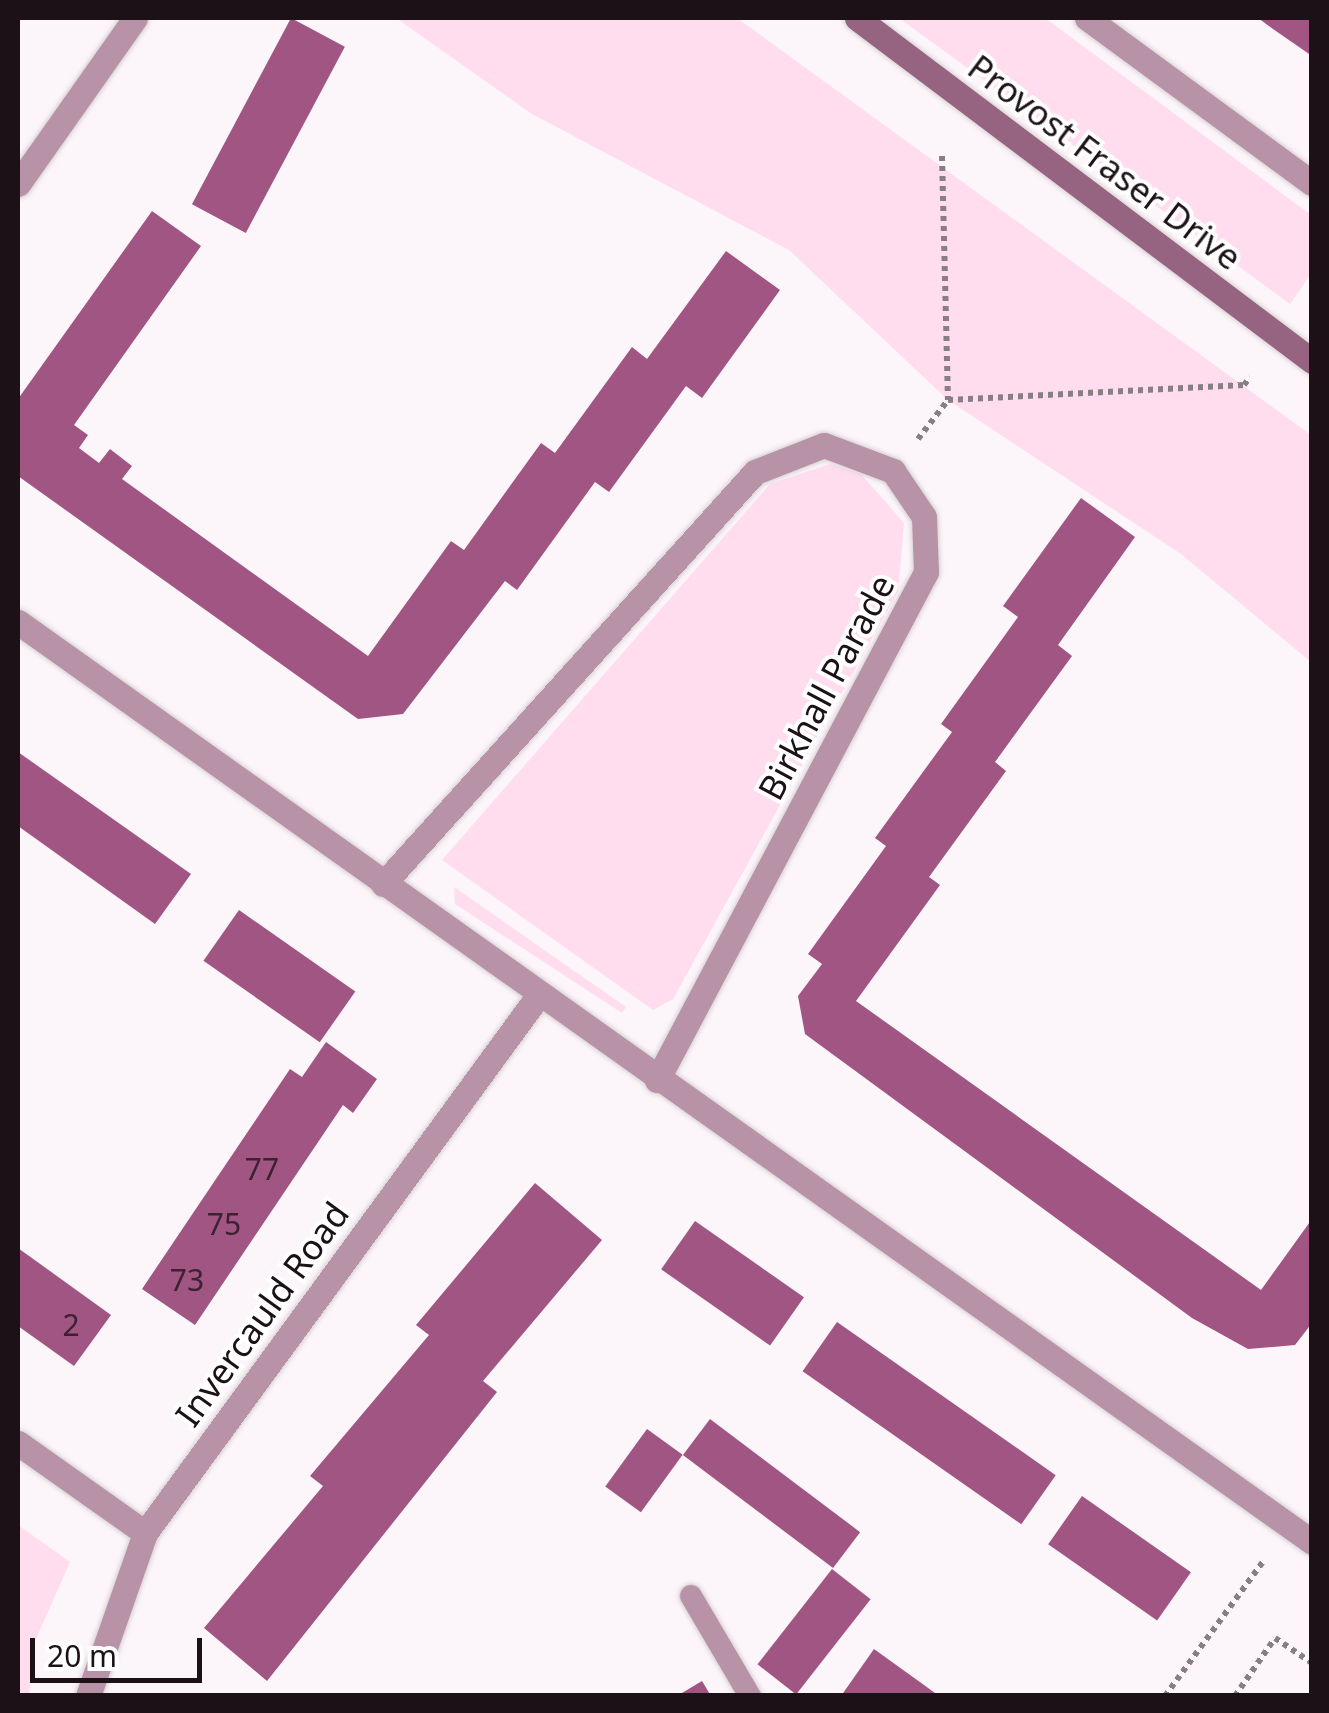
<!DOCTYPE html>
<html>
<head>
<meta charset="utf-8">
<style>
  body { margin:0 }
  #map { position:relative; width:1329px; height:1713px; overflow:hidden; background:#fcf5f9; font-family:"Noto Sans",sans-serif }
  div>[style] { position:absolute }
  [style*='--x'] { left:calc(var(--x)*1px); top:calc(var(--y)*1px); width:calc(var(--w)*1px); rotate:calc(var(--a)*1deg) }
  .green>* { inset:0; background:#ffdcee }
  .building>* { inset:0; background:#a15582; transform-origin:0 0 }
  .path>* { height:6px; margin-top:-3px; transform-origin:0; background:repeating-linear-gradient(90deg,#887f84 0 5px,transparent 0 10px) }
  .roads { filter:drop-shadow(0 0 2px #d8d1d5) drop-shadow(0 0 2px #d8d1d5) }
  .lane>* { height:22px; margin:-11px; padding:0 11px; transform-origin:11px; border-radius:11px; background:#b893a7 }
  .street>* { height:25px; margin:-12.5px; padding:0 12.5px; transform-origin:12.5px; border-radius:12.5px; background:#b893a7 }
  .secondary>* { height:25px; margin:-12.5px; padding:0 12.5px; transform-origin:12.5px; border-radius:12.5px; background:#966380 }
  span { translate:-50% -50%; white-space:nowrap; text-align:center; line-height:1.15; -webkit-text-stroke:8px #fff; paint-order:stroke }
  .number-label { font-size:30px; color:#3c2231 }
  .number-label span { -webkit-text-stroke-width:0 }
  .street-label { font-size:35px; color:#1b1116 }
  .frame { position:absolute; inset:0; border:20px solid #1b1116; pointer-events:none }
  .scale { position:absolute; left:30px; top:1638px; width:172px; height:45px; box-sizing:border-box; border:5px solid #1b1116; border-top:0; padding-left:12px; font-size:30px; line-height:35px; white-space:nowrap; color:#1b1116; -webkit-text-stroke:8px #fff; paint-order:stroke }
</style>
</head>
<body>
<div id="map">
  <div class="green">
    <div style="clip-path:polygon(396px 18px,737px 18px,1311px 435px,1311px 662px,1181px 554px,948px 400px,789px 250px,532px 114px)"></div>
    <div style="clip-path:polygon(899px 18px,1045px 18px,1311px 215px,1311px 274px,1290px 304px)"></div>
    <div style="clip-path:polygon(830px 464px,861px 474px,904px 523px,898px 591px,673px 999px,653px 1010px,442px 860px,770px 484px)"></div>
    <div style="clip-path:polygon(454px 887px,626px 1007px,622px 1013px,455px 904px)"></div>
    <div style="clip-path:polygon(18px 1525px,70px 1562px,35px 1641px,29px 1695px,18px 1695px)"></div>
  </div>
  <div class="building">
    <div style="left:291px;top:18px;width:61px;height:211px;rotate:28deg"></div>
    <div style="clip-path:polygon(1258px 18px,1312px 18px,1312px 56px,1273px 29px)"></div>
    <div style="clip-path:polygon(152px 211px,201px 246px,74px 425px,88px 435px,79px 448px,99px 463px,110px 449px,132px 466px,122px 479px,368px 656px,451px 541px,464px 550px,541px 443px,555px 453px,632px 347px,647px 359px,726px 251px,780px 290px,702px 398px,686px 386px,609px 492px,595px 482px,517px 590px,505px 581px,403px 714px,358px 719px,18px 476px,18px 399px)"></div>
    <div style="clip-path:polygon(1081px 498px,1135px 537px,1058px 645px,1072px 656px,995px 762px,1006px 771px,929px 877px,940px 885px,856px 1001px,1261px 1290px,1312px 1219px,1312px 1323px,1295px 1345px,1248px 1349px,1192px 1318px,805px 1034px,798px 996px,822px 964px,808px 954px,886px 846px,875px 838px,952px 732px,941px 724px,1018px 617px,1003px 606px)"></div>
    <div style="clip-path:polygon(18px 752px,191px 874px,155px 924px,18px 826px)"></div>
    <div style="left:239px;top:910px;width:142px;height:62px;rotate:35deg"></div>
    <div style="clip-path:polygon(326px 1042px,377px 1079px,353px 1113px,343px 1105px,195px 1325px,142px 1289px,290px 1069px,302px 1077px)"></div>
    <div style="clip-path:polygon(535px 1183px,602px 1240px,483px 1381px,497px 1392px,267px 1681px,204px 1628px,323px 1486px,310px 1476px,429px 1335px,416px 1325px)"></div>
    <div style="left:695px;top:1221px;width:133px;height:59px;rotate:35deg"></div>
    <div style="clip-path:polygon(18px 1248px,111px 1315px,74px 1366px,18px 1326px)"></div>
    <div style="left:837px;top:1322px;width:267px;height:60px;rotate:35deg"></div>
    <div style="left:710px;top:1419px;width:188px;height:45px;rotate:37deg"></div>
    <div style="left:647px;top:1429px;width:44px;height:71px;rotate:36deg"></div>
    <div style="left:1082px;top:1496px;width:133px;height:59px;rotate:35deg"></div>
    <div style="left:832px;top:1569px;width:49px;height:121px;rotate:38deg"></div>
    <div style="clip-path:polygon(874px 1649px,924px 1685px,939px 1696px,841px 1696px)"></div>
    <div style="clip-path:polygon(702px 1681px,711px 1696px,677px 1696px)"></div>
  </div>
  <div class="path">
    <div style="--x:942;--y:156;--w:244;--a:88.6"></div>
    <div style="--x:948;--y:400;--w:296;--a:-2.9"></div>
    <div style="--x:1244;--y:385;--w:10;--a:-53"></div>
    <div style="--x:918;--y:439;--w:49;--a:-52.4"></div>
    <div style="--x:1165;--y:1696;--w:168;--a:-53.9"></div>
    <div style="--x:1235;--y:1696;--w:70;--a:-55.4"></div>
    <div style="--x:1275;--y:1638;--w:45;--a:34"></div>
  </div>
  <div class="roads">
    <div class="lane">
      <div style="--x:691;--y:1596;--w:116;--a:59.5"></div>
    </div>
    <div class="street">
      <div style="--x:1087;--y:18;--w:279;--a:36.3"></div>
      <div style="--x:18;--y:184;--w:203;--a:-54.8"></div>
      <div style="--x:18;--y:622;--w:1588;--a:35.41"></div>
      <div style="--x:383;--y:884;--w:555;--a:-47.92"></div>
      <div style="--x:755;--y:472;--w:74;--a:-21.4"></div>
      <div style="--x:824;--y:445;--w:74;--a:20.6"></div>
      <div style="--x:893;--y:471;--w:55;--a:56"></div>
      <div style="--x:924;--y:517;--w:55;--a:87.9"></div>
      <div style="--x:926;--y:572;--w:575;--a:117.9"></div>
      <div style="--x:18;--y:1443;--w:156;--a:35.3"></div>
      <div style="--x:88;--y:1696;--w:173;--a:-70.7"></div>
      <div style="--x:145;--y:1533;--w:665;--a:-53.8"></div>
    </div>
    <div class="secondary">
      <div style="--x:857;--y:18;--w:570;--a:37.01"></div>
    </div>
  </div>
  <div class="number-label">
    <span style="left:262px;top:1169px">77</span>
    <span style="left:224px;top:1224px">75</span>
    <span style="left:187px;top:1280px">73</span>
    <span style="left:71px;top:1325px">2</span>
  </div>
  <div class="street-label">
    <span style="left:1105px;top:162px;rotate:37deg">Provost Fraser Drive</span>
    <span style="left:826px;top:687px;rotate:-62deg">Birkhall Parade</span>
    <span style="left:262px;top:1314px;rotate:-54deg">Invercauld Road</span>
  </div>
  <div class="frame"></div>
  <div class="scale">20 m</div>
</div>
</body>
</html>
